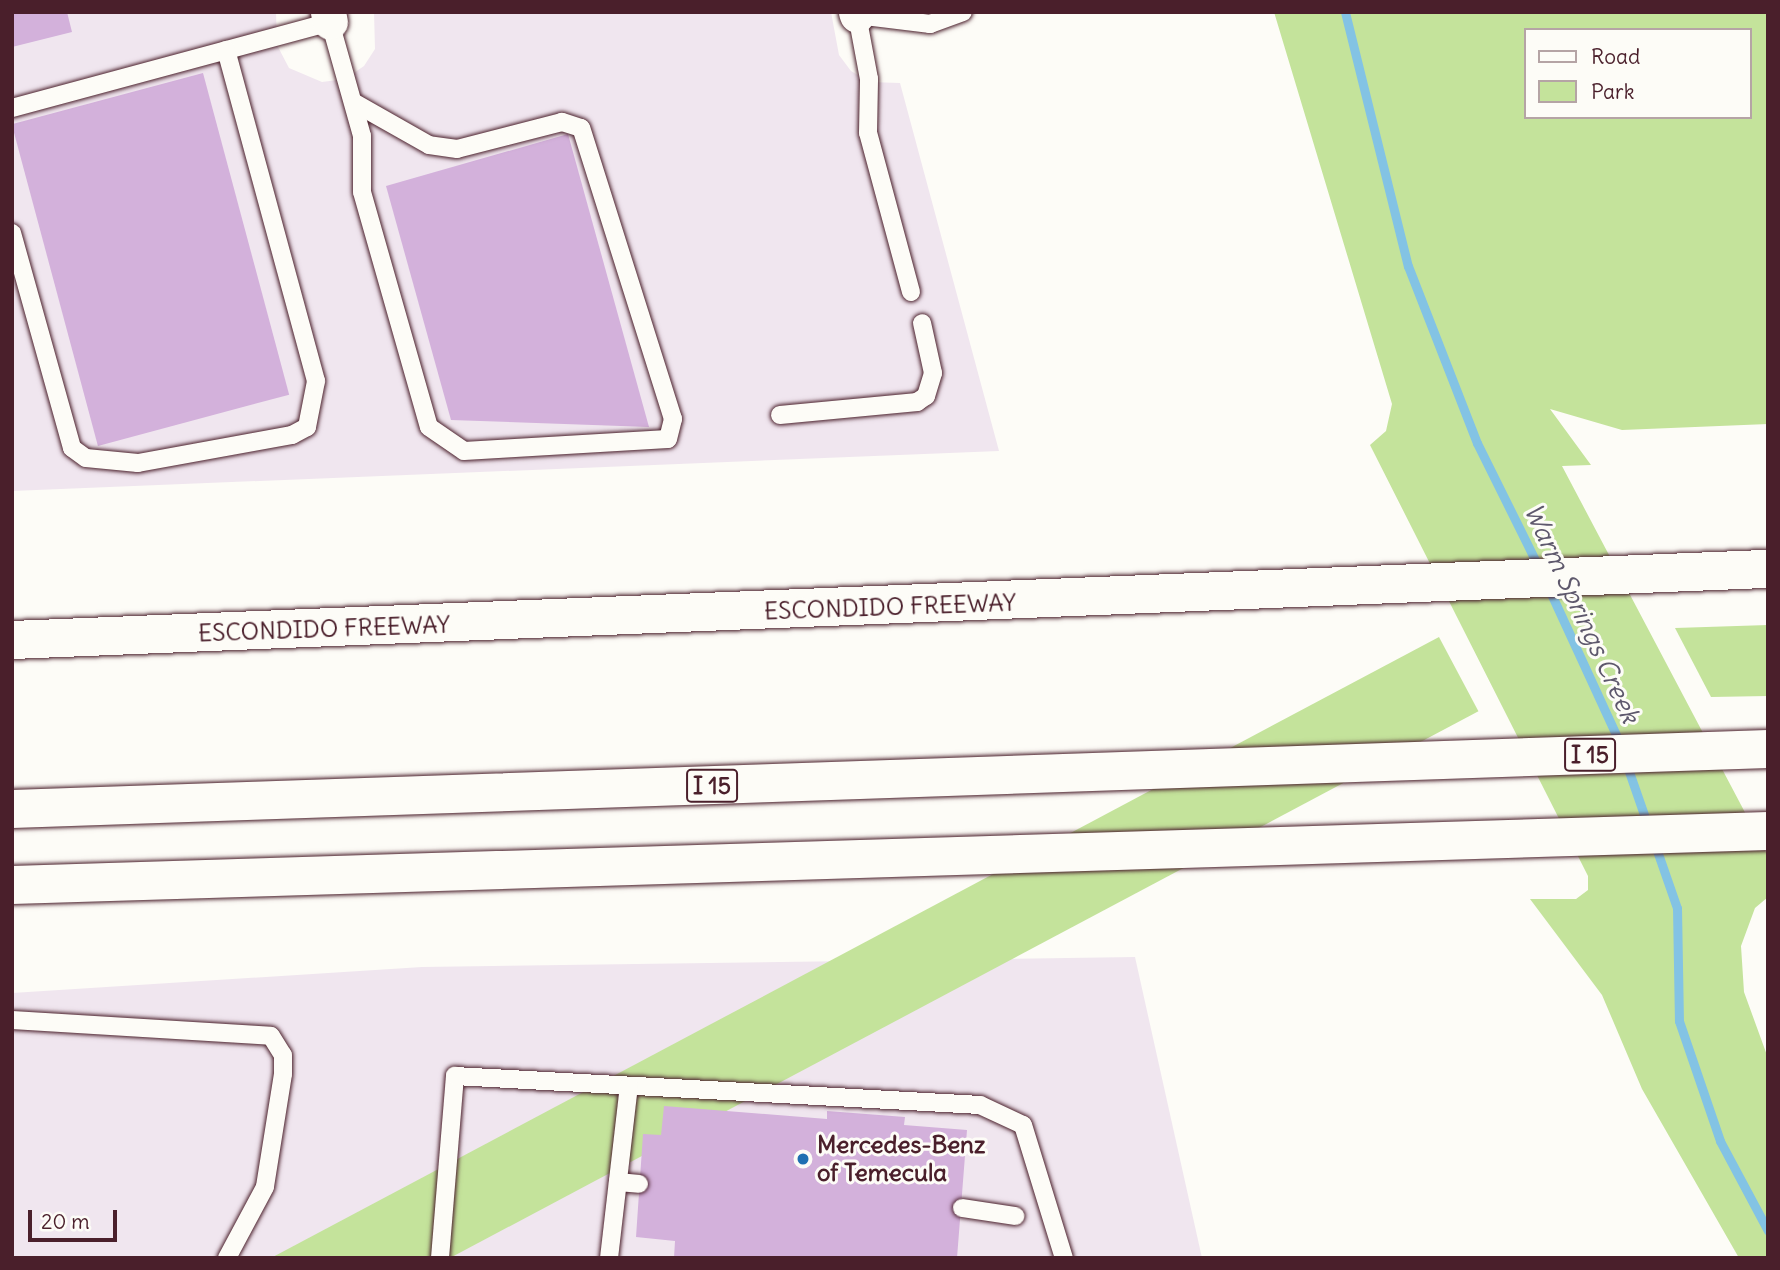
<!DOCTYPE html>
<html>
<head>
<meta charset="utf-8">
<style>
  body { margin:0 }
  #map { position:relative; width:1780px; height:1270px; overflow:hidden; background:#fdfcf7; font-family:Delius,sans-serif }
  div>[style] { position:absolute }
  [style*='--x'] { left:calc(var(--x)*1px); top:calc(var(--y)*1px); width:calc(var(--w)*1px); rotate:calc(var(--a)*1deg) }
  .built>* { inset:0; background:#f0e6ef }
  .green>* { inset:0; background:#c4e39b; transform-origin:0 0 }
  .stream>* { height:9px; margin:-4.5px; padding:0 4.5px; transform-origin:4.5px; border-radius:4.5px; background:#83c3e4 }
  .building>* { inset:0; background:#d3b1db; transform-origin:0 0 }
  .roads { filter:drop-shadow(0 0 2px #4a1f2b) drop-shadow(0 0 2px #4a1f2b) }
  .lane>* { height:18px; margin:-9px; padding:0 9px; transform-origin:9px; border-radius:9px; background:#fdfcf7 }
  .street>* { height:35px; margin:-17.5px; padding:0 17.5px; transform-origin:17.5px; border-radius:17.5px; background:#fdfcf7 }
  .highway>* { height:38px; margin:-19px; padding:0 19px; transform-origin:19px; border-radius:19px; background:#fdfcf7 }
  .dots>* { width:19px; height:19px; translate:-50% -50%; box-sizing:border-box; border:4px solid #fdfcf7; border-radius:50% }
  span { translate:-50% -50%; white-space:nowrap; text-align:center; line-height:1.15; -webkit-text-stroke:6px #fdfcf7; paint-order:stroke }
  .shield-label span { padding:2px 5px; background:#fdfcf7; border:2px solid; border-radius:5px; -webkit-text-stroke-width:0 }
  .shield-label { font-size:23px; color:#4a1f2b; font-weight:700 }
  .street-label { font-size:24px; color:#4a1f2b }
  .poi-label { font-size:24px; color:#4a1f2b; font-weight:700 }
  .left { translate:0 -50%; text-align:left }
  .water-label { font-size:26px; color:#5e586c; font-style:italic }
  .frame { position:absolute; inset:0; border:14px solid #4a1f2b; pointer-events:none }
  .legend { position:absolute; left:1524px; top:28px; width:228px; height:91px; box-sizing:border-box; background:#fdfcf7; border:2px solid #b5a4a5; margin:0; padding:9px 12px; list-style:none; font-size:21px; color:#4a1f2b }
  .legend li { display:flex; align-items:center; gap:14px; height:35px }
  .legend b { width:35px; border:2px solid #b5a4a5 }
  .scale { position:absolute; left:28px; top:1210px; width:89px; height:32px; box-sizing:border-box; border:4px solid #4a1f2b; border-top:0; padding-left:9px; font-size:21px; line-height:24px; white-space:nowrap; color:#4a1f2b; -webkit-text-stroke:5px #fdfcf7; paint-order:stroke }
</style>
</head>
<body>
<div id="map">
  <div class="built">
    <div style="clip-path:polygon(12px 12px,276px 12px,277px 45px,289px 68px,322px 82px,345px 79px,364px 66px,375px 49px,374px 12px,831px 12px,839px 55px,851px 71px,869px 82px,900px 83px,999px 451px,12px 491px)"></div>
    <div style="clip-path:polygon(1135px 957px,1202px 1258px,12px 1258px,12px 993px,422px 967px)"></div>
  </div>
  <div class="green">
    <div style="clip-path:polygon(evenodd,1274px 12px,1768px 12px,1768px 424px,1622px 430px,1550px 409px,1591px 465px,1562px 466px,1768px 856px,1768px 897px,1755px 908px,1741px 946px,1744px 992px,1768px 1058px,1768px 1258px,1739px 1258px,1642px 1089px,1602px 995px,1530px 899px,1576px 899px,1588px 890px,1588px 876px,1370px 445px,1386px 431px,1392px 404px,1274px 12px,1526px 30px,1750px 30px,1750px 117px,1526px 117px,1526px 30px)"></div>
    <div style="clip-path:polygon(1768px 625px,1768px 696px,1711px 697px,1675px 628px)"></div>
    <div style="left:1439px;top:637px;width:84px;height:1428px;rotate:62deg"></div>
  </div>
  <div class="stream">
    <div style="--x:1345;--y:12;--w:262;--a:76.1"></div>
    <div style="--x:1408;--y:266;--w:190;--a:68.7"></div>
    <div style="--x:1477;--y:443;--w:140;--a:63.6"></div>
    <div style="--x:1548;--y:587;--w:175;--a:65.3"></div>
    <div style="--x:1626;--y:763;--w:67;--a:70.8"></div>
    <div style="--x:1654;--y:842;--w:70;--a:70.8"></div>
    <div style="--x:1677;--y:908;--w:113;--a:89"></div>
    <div style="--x:1679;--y:1021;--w:127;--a:71.1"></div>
    <div style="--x:1720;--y:1141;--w:102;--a:61.9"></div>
  </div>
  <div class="building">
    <div style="clip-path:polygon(12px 12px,67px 12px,72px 32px,12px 47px)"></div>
    <div style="left:203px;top:73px;width:333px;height:198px;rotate:75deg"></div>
    <div style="clip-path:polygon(568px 134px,649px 427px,451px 420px,386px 186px)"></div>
    <div style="clip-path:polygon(664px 1106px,827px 1119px,827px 1111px,905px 1117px,904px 1125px,967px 1130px,957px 1258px,674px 1258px,675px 1241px,636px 1237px,643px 1134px,661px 1135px)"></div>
  </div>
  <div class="roads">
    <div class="lane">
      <div style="--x:12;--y:108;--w:329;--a:-15.1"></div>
      <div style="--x:330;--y:22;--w:118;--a:74.3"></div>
      <div style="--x:362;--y:136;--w:56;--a:90"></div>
      <div style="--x:362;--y:192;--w:244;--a:74.1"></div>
      <div style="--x:429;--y:427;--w:42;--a:34.4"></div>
      <div style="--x:464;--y:451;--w:204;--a:-3.4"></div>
      <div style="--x:668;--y:439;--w:21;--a:-76"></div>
      <div style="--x:673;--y:419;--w:305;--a:-107.5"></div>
      <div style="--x:581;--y:128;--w:20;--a:-162"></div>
      <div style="--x:562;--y:122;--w:108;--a:165.6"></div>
      <div style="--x:457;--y:149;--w:28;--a:-172"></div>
      <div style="--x:429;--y:145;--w:87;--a:-150.5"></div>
      <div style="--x:12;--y:233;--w:223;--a:74.4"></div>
      <div style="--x:72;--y:448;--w:17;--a:36"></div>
      <div style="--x:86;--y:458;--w:52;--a:5.5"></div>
      <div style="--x:138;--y:463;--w:157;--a:-10.3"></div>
      <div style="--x:292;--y:435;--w:17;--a:-28"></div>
      <div style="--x:307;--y:427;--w:47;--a:-78.9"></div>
      <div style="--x:316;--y:381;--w:343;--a:-105.2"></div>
      <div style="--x:911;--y:292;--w:165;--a:-105.1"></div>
      <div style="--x:868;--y:133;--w:54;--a:-88.9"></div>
      <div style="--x:869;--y:79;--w:65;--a:-100.6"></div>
      <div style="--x:857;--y:15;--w:74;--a:7"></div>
      <div style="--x:930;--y:24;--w:35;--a:-20"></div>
      <div style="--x:780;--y:415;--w:138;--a:-5.4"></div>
      <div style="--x:917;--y:402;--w:11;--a:-34"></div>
      <div style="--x:926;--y:396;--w:24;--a:-73"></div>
      <div style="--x:933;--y:373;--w:51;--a:-102.4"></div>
      <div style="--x:12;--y:1020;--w:259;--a:3.5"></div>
      <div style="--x:271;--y:1036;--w:22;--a:58"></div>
      <div style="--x:283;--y:1055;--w:19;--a:90"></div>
      <div style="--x:283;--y:1074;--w:114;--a:99.1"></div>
      <div style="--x:265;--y:1187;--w:81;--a:118.2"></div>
      <div style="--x:618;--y:1182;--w:21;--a:5"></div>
      <div style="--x:962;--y:1208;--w:54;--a:8.6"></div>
      <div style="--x:440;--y:1258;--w:183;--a:-85.3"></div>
      <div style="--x:455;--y:1076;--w:526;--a:3.16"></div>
      <div style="--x:980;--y:1105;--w:47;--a:24.9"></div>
      <div style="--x:1023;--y:1125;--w:139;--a:72.9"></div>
      <div style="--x:609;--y:1258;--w:173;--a:-83.4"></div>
    </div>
    <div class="street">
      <div style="--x:328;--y:12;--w:10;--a:79"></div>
      <div style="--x:856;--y:12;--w:3;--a:72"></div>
    </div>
    <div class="highway">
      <div style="--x:12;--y:640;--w:1757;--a:-2.32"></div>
      <div style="--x:12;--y:809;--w:1757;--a:-1.96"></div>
      <div style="--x:12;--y:885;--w:1757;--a:-1.76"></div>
    </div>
  </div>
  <div class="dots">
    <div style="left:803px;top:1159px;background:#1f6fb2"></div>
  </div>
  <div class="shield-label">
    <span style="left:1590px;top:755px">I 15</span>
    <span style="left:712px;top:786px">I 15</span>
  </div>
  <div class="street-label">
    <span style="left:890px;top:607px;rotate:-2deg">ESCONDIDO FREEWAY</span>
    <span style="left:324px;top:629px;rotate:-2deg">ESCONDIDO FREEWAY</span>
  </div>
  <div class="poi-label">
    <span class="left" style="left:817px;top:1159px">Mercedes-Benz<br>of Temecula</span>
  </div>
  <div class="water-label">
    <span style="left:1582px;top:613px;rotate:65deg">Warm Springs Creek</span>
  </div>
  <div class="frame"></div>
  <ul class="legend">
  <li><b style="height:9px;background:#fdfcf7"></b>Road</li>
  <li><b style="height:19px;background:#c4e39b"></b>Park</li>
  </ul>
  <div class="scale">20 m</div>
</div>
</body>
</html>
